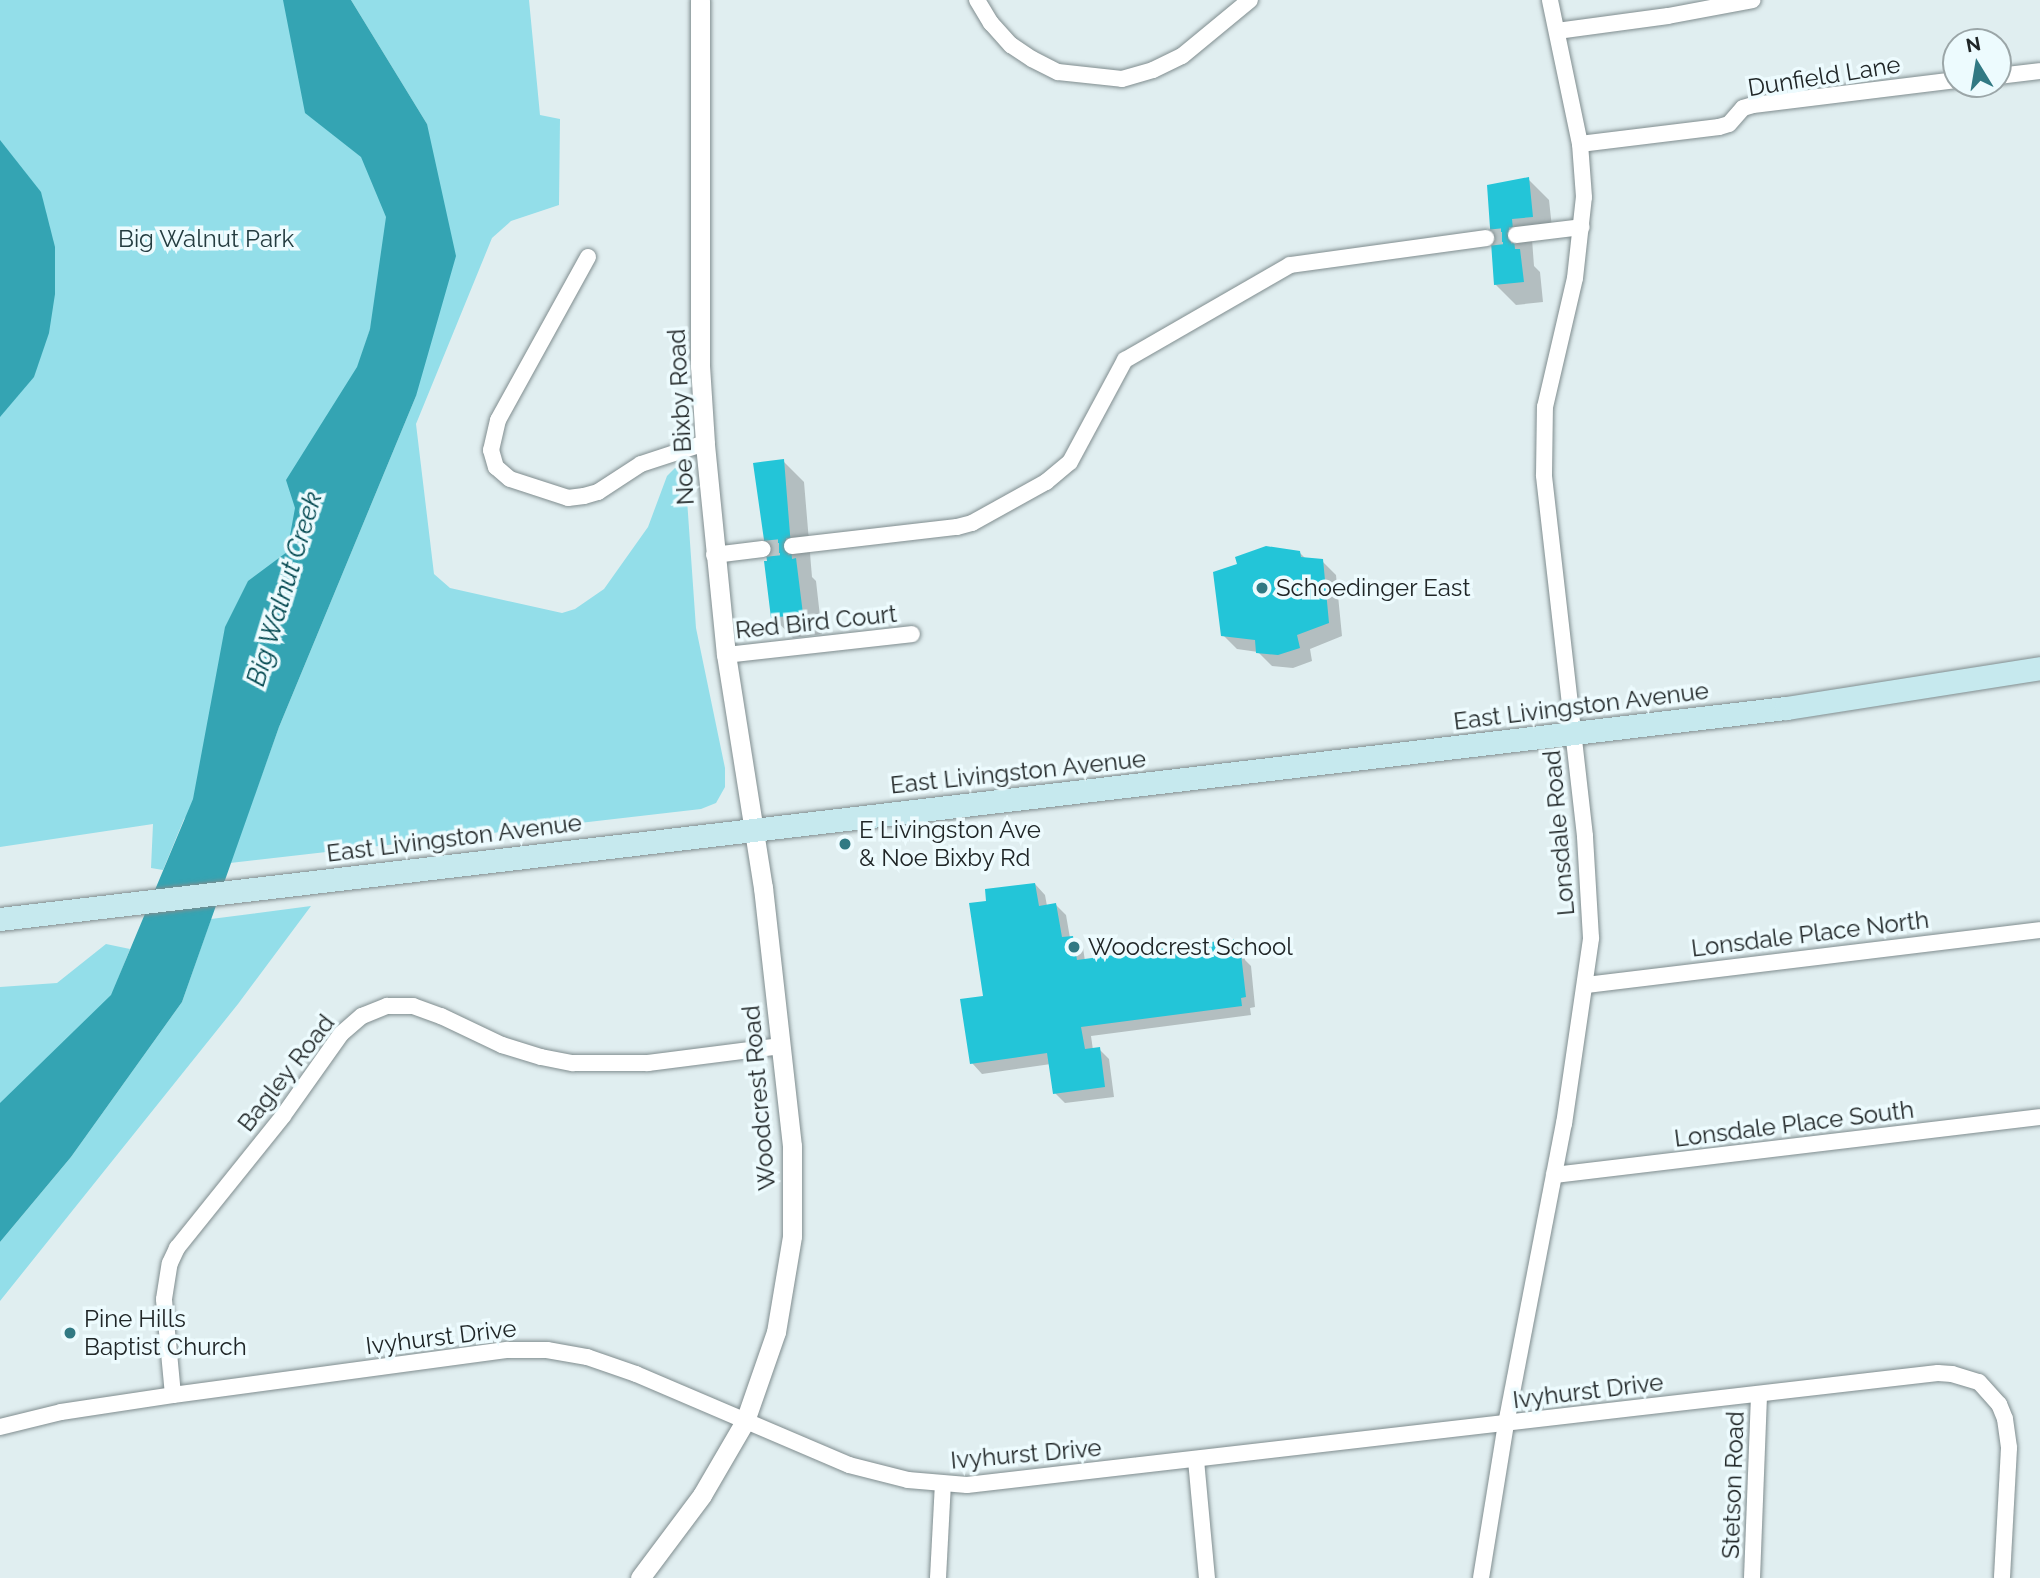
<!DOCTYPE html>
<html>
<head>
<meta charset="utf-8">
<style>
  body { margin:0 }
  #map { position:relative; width:2040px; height:1578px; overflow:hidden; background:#e0eef0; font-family:Raleway,sans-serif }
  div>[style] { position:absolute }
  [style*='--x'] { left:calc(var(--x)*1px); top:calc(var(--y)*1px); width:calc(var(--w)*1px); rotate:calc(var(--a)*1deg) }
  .green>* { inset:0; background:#93dee9 }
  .water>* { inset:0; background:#34a4b3 }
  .shadow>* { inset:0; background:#0003 }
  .building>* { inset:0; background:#23c5d8 }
  .minor-tunnel>* { height:16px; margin-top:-8px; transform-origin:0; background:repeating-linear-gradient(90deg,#bac6c8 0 16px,transparent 0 24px) }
  .roads { filter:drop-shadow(0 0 2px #808d8f) drop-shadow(0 0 2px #808d8f) }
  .minor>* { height:16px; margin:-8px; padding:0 8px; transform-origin:8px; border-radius:8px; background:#fff }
  .tertiary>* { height:19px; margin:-9.5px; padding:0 9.5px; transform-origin:9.5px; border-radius:9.5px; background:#fff }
  .secondary>* { height:23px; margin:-11.5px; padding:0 11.5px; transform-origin:11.5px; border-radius:11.5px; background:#c6e9ee }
  .dots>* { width:19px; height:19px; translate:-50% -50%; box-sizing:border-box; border:4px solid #edfbfe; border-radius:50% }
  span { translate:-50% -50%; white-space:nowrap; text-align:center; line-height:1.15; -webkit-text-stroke:7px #edfbfe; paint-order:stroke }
  .street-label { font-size:24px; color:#202627 }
  .park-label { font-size:24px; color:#243c40 }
  .poi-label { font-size:24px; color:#202627 }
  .left { translate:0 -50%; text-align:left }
  .water-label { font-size:26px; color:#00464e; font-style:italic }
  .north { position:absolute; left:1942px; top:28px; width:70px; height:70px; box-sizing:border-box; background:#edfbfe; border:2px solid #9ba6a8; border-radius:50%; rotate:349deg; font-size:19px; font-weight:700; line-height:28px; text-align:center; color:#202627 }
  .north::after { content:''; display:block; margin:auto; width:24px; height:32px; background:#317983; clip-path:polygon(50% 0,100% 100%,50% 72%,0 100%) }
</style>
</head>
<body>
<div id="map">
  <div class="green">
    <div style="clip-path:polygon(0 0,313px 0,419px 177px,225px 781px,184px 819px,163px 870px,151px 868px,153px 824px,0 847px)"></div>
    <div style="clip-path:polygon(351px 0,529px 0,540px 115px,560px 119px,559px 205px,511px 221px,492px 238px,416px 424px,434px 574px,450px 588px,562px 613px,575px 609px,604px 589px,648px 527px,667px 476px,675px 468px,685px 471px,696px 628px,725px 768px,725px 787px,716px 803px,701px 809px,230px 863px,279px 727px,416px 396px,427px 124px)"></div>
    <div style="clip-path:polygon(311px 906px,238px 1004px,0 1301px,0 1242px,71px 1157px,182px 1002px,211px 919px)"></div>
    <div style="clip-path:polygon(106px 944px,130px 949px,118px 979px,140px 978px,0 1163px,0 987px,57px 983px)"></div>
  </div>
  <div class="water">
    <div style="clip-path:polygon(283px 0,351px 0,427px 124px,456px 256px,416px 396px,279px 727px,182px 1002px,71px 1157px,0 1242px,0 1103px,111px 995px,193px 799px,225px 627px,248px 581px,287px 552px,295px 508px,286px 480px,357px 367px,370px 329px,386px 217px,361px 157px,305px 113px)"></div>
    <div style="clip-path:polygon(0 140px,41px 192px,55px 247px,55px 294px,49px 333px,34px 377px,0 417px)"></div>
  </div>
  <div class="shadow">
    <div style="clip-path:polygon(1528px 179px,1549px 200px,1553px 237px,1532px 239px,1534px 266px,1540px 272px,1543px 302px,1516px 305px,1495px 284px,1489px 187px)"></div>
    <div style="clip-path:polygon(783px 461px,804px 482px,812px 577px,816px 581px,822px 634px,793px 638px,773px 617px,769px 563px)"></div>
    <div style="clip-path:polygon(1299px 552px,1306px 559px,1322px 561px,1336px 575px,1342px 636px,1310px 649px,1312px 661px,1293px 668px,1272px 666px,1258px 652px,1237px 649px,1223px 635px)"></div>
    <div style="clip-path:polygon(1035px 884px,1045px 895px,1047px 906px,1056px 905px,1066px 915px,1070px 938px,1083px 948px,1085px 961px,1234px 941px,1244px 951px,1245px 960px,1251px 966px,1255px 1007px,1250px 1008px,1251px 1015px,1091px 1036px,1093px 1050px,1099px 1049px,1109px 1059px,1114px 1097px,1065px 1103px,1055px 1093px,1051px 1064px,982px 1074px,972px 1063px,985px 997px,988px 902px)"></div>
  </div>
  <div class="building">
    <div style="clip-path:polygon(1529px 177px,1533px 217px,1512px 219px,1515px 249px,1520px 249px,1524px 282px,1494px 285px,1487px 185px)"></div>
    <div style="clip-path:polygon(784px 459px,792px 559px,796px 558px,803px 614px,771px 618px,764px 561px,767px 561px,753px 463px)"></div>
    <div style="clip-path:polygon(1266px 546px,1300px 551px,1301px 557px,1323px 559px,1329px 623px,1297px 635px,1300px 648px,1278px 655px,1256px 653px,1255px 640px,1221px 636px,1213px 572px,1237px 564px,1235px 557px)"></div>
    <div style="clip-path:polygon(1035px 883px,1039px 906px,1056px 903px,1062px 937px,1073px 936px,1077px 960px,1234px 939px,1236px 955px,1241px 954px,1246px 997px,1241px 998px,1242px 1006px,1081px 1027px,1085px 1049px,1100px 1047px,1105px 1087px,1053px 1094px,1047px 1053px,970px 1064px,960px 999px,983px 996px,969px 903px,986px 901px,985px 889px)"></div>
  </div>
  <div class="minor-tunnel">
    <div style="--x:1486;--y:238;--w:30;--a:-6"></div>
    <div style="--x:763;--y:549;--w:29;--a:-6"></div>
  </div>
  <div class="roads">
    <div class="minor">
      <div style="--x:977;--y:0;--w:27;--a:59"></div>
      <div style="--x:991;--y:23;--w:30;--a:48"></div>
      <div style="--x:1011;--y:45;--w:25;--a:34"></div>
      <div style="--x:1032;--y:59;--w:29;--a:27"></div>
      <div style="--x:1058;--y:72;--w:64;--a:6.2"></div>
      <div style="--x:1122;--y:79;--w:32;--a:-16"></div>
      <div style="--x:1153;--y:70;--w:32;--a:-26"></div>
      <div style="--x:1182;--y:56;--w:88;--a:-39.5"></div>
      <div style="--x:1557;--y:31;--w:112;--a:-7.7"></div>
      <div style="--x:1668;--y:16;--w:86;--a:-10.7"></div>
      <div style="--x:1998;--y:76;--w:42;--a:-6.8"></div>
      <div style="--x:1580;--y:144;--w:140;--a:-7"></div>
      <div style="--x:1719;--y:127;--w:10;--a:-17"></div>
      <div style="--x:1729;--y:124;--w:21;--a:-49"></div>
      <div style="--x:1743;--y:108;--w:10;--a:-17"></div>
      <div style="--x:1753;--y:105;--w:205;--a:-7"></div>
      <div style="--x:1516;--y:235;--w:66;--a:-6.9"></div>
      <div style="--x:588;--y:257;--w:186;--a:118.9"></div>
      <div style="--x:498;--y:420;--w:31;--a:103"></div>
      <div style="--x:491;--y:450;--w:18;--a:74"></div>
      <div style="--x:496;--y:467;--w:18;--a:41"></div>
      <div style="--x:510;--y:479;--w:61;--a:18.1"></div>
      <div style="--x:568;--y:498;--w:16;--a:-7"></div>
      <div style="--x:584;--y:496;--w:15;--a:-16"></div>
      <div style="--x:598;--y:492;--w:51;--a:-33.1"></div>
      <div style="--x:641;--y:464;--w:67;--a:-18.2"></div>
      <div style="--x:792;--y:546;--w:166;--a:-6.6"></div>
      <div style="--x:957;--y:527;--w:16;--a:-15"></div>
      <div style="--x:972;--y:523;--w:85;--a:-29"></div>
      <div style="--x:1046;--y:482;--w:31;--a:-40"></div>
      <div style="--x:1070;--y:462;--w:116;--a:-61.7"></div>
      <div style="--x:1125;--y:360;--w:190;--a:-29.9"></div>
      <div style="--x:1290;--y:265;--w:198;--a:-7.8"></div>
      <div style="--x:714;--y:555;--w:49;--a:-7"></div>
      <div style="--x:726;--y:655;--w:187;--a:-6.4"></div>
      <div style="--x:1586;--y:985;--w:457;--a:-6.9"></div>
      <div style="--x:1554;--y:1175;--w:489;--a:-6.8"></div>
      <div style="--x:173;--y:1395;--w:96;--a:-95.4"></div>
      <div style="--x:164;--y:1299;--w:36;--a:-81"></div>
      <div style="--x:170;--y:1263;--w:17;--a:-65"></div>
      <div style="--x:177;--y:1248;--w:169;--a:-51.2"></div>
      <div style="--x:283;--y:1116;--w:100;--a:-54.7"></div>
      <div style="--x:341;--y:1034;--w:28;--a:-41"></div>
      <div style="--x:362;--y:1016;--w:27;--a:-22"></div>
      <div style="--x:387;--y:1006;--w:26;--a:0"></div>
      <div style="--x:413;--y:1006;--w:30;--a:20"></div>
      <div style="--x:441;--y:1016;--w:68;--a:25.4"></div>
      <div style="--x:502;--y:1045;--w:41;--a:17.1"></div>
      <div style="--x:541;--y:1057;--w:33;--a:11"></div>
      <div style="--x:573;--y:1063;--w:75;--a:0"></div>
      <div style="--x:648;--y:1063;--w:134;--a:-7.3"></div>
      <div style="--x:0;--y:1427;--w:63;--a:-13.8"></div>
      <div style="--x:61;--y:1412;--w:113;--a:-8.6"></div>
      <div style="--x:173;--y:1395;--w:338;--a:-7.7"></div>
      <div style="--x:508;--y:1350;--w:39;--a:0"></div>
      <div style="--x:547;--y:1350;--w:41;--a:9.9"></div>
      <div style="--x:587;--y:1357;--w:52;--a:19.1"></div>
      <div style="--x:636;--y:1374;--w:232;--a:23.1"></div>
      <div style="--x:849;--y:1465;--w:61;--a:14.3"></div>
      <div style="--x:908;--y:1480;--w:59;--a:4.8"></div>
      <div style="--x:967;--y:1485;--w:977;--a:-6.58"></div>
      <div style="--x:1938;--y:1373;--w:14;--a:4"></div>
      <div style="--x:1952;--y:1374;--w:28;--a:17"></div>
      <div style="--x:1979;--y:1382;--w:30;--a:48"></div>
      <div style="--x:1999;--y:1404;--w:16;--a:68"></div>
      <div style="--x:2005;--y:1419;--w:29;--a:82"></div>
      <div style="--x:2009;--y:1448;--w:130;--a:93.1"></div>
      <div style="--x:1196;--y:1460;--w:119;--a:84.7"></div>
      <div style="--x:938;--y:1578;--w:94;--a:-87"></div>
      <div style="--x:1481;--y:1578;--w:156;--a:-80.8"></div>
      <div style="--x:1506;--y:1424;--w:306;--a:-79.1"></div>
      <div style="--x:1564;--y:1124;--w:188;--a:-81.7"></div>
      <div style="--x:1591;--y:938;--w:102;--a:-93.4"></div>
      <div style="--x:1585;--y:836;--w:363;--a:-96.5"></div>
      <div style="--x:1544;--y:475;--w:68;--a:-89.2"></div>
      <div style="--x:1545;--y:407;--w:132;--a:-76.9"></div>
      <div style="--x:1575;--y:278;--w:81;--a:-83.7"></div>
      <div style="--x:1584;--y:197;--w:53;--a:-94.3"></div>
      <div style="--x:1580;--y:144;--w:147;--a:-101.8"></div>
      <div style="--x:1752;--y:1578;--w:184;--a:-87.8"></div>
    </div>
    <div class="tertiary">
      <div style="--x:640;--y:1578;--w:104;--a:-53.2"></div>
      <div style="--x:702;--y:1495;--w:86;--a:-59.8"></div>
      <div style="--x:745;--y:1421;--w:94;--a:-70.8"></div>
      <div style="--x:776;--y:1332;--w:97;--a:-80.5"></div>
      <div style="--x:792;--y:1236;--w:90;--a:-90"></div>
      <div style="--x:792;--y:1146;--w:260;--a:-96.4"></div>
      <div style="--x:763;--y:888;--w:236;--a:-99"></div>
      <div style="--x:726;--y:655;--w:213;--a:-95.7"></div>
      <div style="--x:705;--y:443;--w:77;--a:-93.7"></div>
      <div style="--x:700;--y:366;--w:366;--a:-90"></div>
    </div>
    <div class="secondary">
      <div style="--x:0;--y:919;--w:1798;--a:-6.74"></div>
      <div style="--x:1786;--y:708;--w:257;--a:-8.9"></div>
    </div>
  </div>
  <div class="dots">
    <div style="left:1262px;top:588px;background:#317983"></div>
    <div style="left:845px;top:844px;background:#317983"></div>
    <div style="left:1074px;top:947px;background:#317983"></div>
    <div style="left:70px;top:1333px;background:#317983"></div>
  </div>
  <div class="street-label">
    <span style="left:1824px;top:76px;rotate:-9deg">Dunfield Lane</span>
    <span style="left:681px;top:417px;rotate:-93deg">Noe Bixby Road</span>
    <span style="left:816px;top:622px;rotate:-6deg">Red Bird Court</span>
    <span style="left:1581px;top:706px;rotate:-7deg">East Livingston Avenue</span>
    <span style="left:1018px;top:772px;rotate:-6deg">East Livingston Avenue</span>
    <span style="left:1559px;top:833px;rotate:-95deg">Lonsdale Road</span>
    <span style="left:454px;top:838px;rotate:-7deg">East Livingston Avenue</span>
    <span style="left:1810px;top:934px;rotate:-7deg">Lonsdale Place North</span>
    <span style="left:286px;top:1073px;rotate:-52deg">Bagley Road</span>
    <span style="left:759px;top:1098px;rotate:-95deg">Woodcrest Road</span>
    <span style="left:1794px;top:1124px;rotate:-7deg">Lonsdale Place South</span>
    <span style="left:441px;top:1337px;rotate:-7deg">Ivyhurst Drive</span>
    <span style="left:1588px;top:1391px;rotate:-7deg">Ivyhurst Drive</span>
    <span style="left:1026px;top:1454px;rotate:-5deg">Ivyhurst Drive</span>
    <span style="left:1733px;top:1485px;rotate:-88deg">Stetson Road</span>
  </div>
  <div class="park-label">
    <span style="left:206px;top:239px">Big Walnut Park</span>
  </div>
  <div class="poi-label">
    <span class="left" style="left:1276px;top:588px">Schoedinger East</span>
    <span class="left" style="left:859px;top:844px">E Livingston Ave<br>&amp; Noe Bixby Rd</span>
    <span class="left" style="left:1088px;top:947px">Woodcrest School</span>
    <span class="left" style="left:84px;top:1333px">Pine Hills<br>Baptist Church</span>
  </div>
  <div class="water-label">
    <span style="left:285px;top:589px;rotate:-73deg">Big Walnut Creek</span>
  </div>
  <div class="north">N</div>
</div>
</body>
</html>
